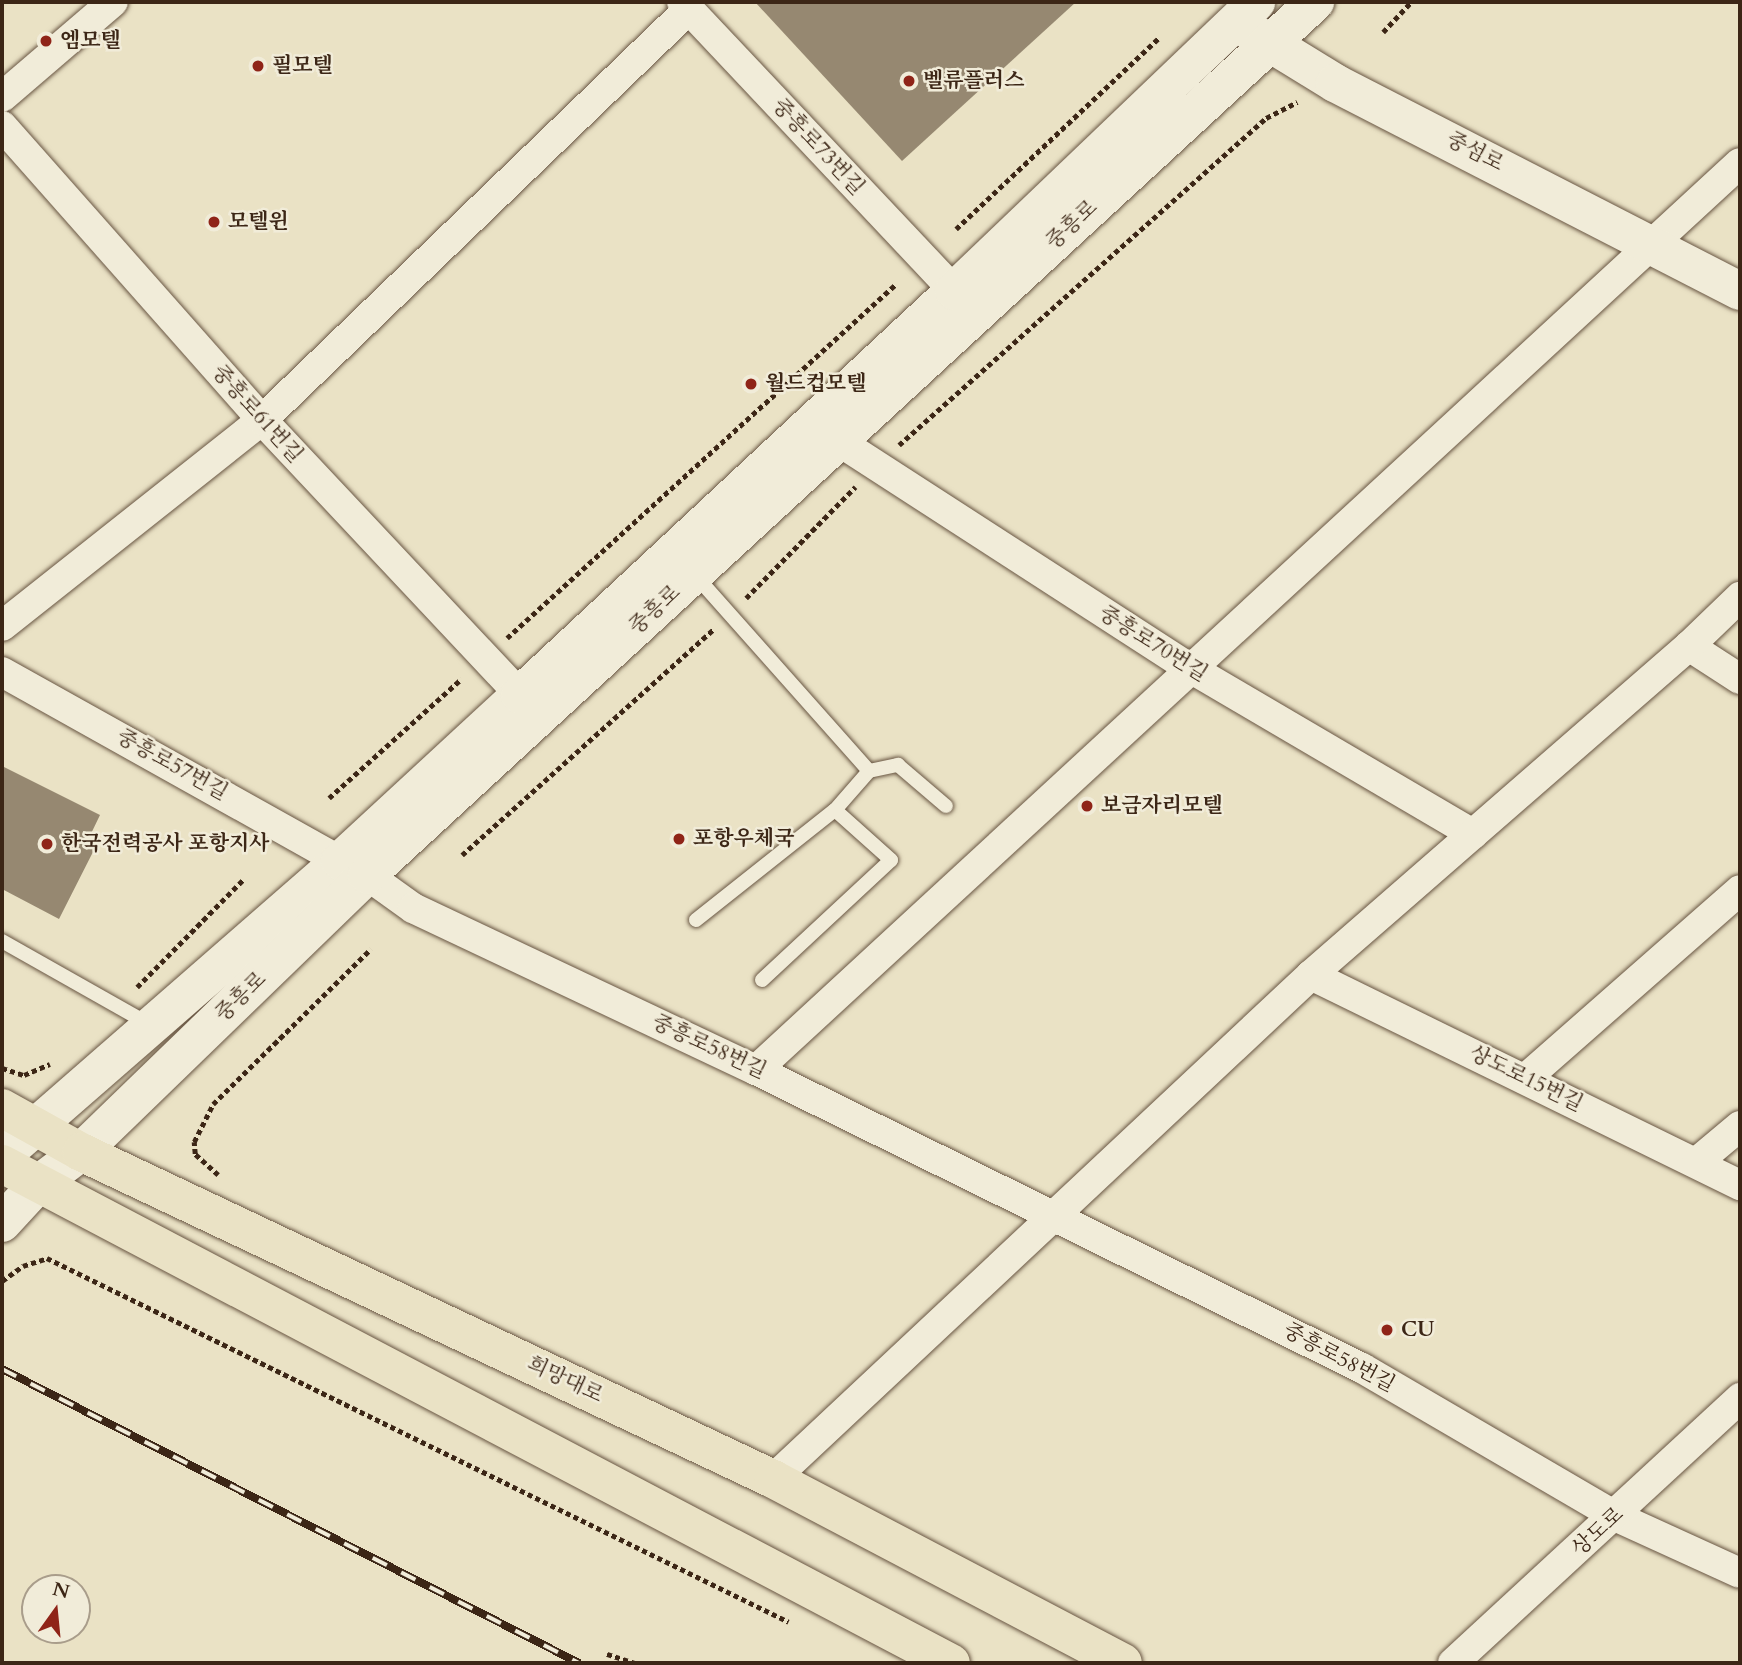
<!DOCTYPE html>
<html>
<head>
<meta charset="utf-8">
<style>
  body { margin:0 }
  #map { position:relative; width:1742px; height:1665px; overflow:hidden; background:#eae2c5; font-family:Cardo,"Noto Serif KR",serif }
  div>[style] { position:absolute }
  [style*='--x'] { left:calc(var(--x)*1px); top:calc(var(--y)*1px); width:calc(var(--w)*1px); rotate:calc(var(--a)*1deg) }
  .building>* { inset:0; background:#968871 }
  .path>* { height:4.5px; margin-top:-2.25px; transform-origin:0; background:repeating-linear-gradient(90deg,#3c2616 0 5px,transparent 0 8.5px) }
  .roads { filter:drop-shadow(0 0 2px #685542) drop-shadow(0 0 2px #685542) }
  .service>* { height:14px; margin:-7px; padding:0 7px; transform-origin:7px; border-radius:7px; background:#f1ecd9 }
  .minor>* { height:30px; margin:-15px; padding:0 15px; transform-origin:15px; border-radius:15px; background:#f1ecd9 }
  .secondary>* { height:38px; margin:-19px; padding:0 19px; transform-origin:19px; border-radius:19px; background:#f1ecd9 }
  .primary>* { height:38px; margin:-19px; padding:0 19px; transform-origin:19px; border-radius:19px; background:#eae2c5 }
  .rail>* { height:8px; margin-top:-4px; transform-origin:0; background:repeating-linear-gradient(90deg,#f1ecd9 0 16px,#3c2616 0 32px); box-sizing:border-box; border-block:2px solid #3c2616 }
  .dots>* { width:19px; height:19px; translate:-50% -50%; box-sizing:border-box; border:4px solid #f1ecd9; border-radius:50% }
  span { translate:-50% -50%; white-space:nowrap; text-align:center; line-height:1.15; -webkit-text-stroke:5px #f1ecd9; paint-order:stroke }
  .poi-label { font-size:21px; color:#3c2616; font-weight:700 }
  .left { translate:0 -50%; text-align:left }
  .street-label { font-size:21px; color:#3c2616 }
  .frame { position:absolute; inset:0; border:4px solid #3c2616; pointer-events:none }
  .north { position:absolute; left:21px; top:1574px; width:70px; height:70px; box-sizing:border-box; background:#f1ecd9; border:2px solid #a99d8b; border-radius:50%; rotate:15deg; font-size:19px; font-weight:700; line-height:28px; text-align:center; color:#3c2616 }
  .north::after { content:''; display:block; margin:auto; width:24px; height:32px; background:#8f2418; clip-path:polygon(50% 0,100% 100%,50% 72%,0 100%) }
</style>
</head>
<body>
<div id="map">
  <div class="building">
    <div style="clip-path:polygon(755px 2px,1076px 2px,902px 161px)"></div>
    <div style="clip-path:polygon(2px 766px,100px 815px,87px 842px,96px 846px,59px 919px,2px 889px)"></div>
  </div>
  <div class="path">
    <div style="--x:1383;--y:32;--w:41;--a:-47"></div>
    <div style="--x:956;--y:229;--w:279;--a:-43.3"></div>
    <div style="--x:899;--y:445;--w:492;--a:-41.7"></div>
    <div style="--x:1266;--y:118;--w:35;--a:-27"></div>
    <div style="--x:746;--y:598;--w:156;--a:-45.5"></div>
    <div style="--x:507;--y:638;--w:526;--a:-42.3"></div>
    <div style="--x:329;--y:798;--w:178;--a:-42"></div>
    <div style="--x:462;--y:855;--w:338;--a:-41.9"></div>
    <div style="--x:137;--y:987;--w:151;--a:-45.3"></div>
    <div style="--x:2;--y:1068;--w:23;--a:18"></div>
    <div style="--x:24;--y:1075;--w:28;--a:-23"></div>
    <div style="--x:218;--y:1175;--w:31;--a:-138"></div>
    <div style="--x:195;--y:1154;--w:12;--a:-95"></div>
    <div style="--x:194;--y:1142;--w:42;--a:-63.4"></div>
    <div style="--x:213;--y:1104;--w:221;--a:-44.5"></div>
    <div style="--x:2;--y:1281;--w:26;--a:-36"></div>
    <div style="--x:23;--y:1266;--w:25;--a:-18"></div>
    <div style="--x:47;--y:1258;--w:826;--a:26.13"></div>
    <div style="--x:607;--y:1654;--w:29;--a:18"></div>
  </div>
  <div class="roads">
    <div class="service">
      <div style="--x:695;--y:575;--w:262;--a:48.4"></div>
      <div style="--x:696;--y:920;--w:177;--a:-38.4"></div>
      <div style="--x:2;--y:941;--w:169;--a:29.5"></div>
      <div style="--x:762;--y:980;--w:176;--a:-42.9"></div>
      <div style="--x:891;--y:860;--w:75;--a:-138.2"></div>
      <div style="--x:835;--y:810;--w:52;--a:-48.9"></div>
      <div style="--x:869;--y:771;--w:30;--a:-12"></div>
      <div style="--x:898;--y:765;--w:63;--a:40.5"></div>
    </div>
    <div class="minor">
      <div style="--x:682;--y:2;--w:397;--a:46.7"></div>
      <div style="--x:2;--y:97;--w:146;--a:-40.6"></div>
      <div style="--x:2;--y:126;--w:392;--a:48.5"></div>
      <div style="--x:262;--y:420;--w:377;--a:46.8"></div>
      <div style="--x:840;--y:442;--w:417;--a:32.9"></div>
      <div style="--x:1190;--y:668;--w:328;--a:30.4"></div>
      <div style="--x:2;--y:626;--w:332;--a:-38.4"></div>
      <div style="--x:262;--y:420;--w:593;--a:-43.91"></div>
      <div style="--x:1689;--y:646;--w:61;--a:32.9"></div>
      <div style="--x:2;--y:672;--w:387;--a:29.2"></div>
      <div style="--x:367;--y:875;--w:57;--a:35.7"></div>
      <div style="--x:413;--y:908;--w:379;--a:25.3"></div>
      <div style="--x:756;--y:1070;--w:675;--a:26.19"></div>
      <div style="--x:1362;--y:1368;--w:293;--a:30.3"></div>
      <div style="--x:1615;--y:1516;--w:137;--a:24.5"></div>
      <div style="--x:1311;--y:975;--w:478;--a:26.1"></div>
      <div style="--x:756;--y:1070;--w:1338;--a:-42.67"></div>
      <div style="--x:1525;--y:1079;--w:286;--a:-41.3"></div>
      <div style="--x:1697;--y:1162;--w:56;--a:-39.9"></div>
      <div style="--x:773;--y:1479;--w:737;--a:-43.13"></div>
      <div style="--x:1311;--y:975;--w:501;--a:-41.04"></div>
      <div style="--x:1689;--y:646;--w:71;--a:-43.9"></div>
      <div style="--x:1453;--y:1663;--w:391;--a:-42.7"></div>
    </div>
    <div class="secondary">
      <div style="--x:1247;--y:29;--w:103;--a:31.5"></div>
      <div style="--x:1335;--y:83;--w:455;--a:27.2"></div>
      <div style="--x:2;--y:1156;--w:449;--a:-41.1"></div>
      <div style="--x:340;--y:861;--w:245;--a:-42.7"></div>
      <div style="--x:520;--y:695;--w:593;--a:-42.95"></div>
      <div style="--x:954;--y:291;--w:418;--a:-43.7"></div>
      <div style="--x:2;--y:1223;--w:50;--a:-47.4"></div>
      <div style="--x:36;--y:1186;--w:56;--a:-37.1"></div>
      <div style="--x:81;--y:1152;--w:398;--a:-44.1"></div>
      <div style="--x:367;--y:875;--w:1289;--a:-42.64"></div>
    </div>
    <div class="primary">
      <div style="--x:2;--y:1108;--w:90;--a:29.1"></div>
      <div style="--x:81;--y:1152;--w:765;--a:25.29"></div>
      <div style="--x:773;--y:1479;--w:395;--a:27.7"></div>
      <div style="--x:2;--y:1164;--w:1072;--a:27.74"></div>
    </div>
  </div>
  <div class="rail">
    <div style="--x:2;--y:1369;--w:648;--a:27"></div>
  </div>
  <div class="dots">
    <div style="left:46px;top:41px;background:#8f2418"></div>
    <div style="left:258px;top:66px;background:#8f2418"></div>
    <div style="left:909px;top:81px;background:#8f2418"></div>
    <div style="left:214px;top:222px;background:#8f2418"></div>
    <div style="left:751px;top:384px;background:#8f2418"></div>
    <div style="left:1087px;top:806px;background:#8f2418"></div>
    <div style="left:679px;top:839px;background:#8f2418"></div>
    <div style="left:47px;top:844px;background:#8f2418"></div>
    <div style="left:1387px;top:1330px;background:#8f2418"></div>
  </div>
  <div class="poi-label">
    <span class="left" style="left:60px;top:41px">엠모텔</span>
    <span class="left" style="left:272px;top:66px">필모텔</span>
    <span class="left" style="left:923px;top:81px">벨류플러스</span>
    <span class="left" style="left:228px;top:222px">모텔윈</span>
    <span class="left" style="left:765px;top:384px">월드컵모텔</span>
    <span class="left" style="left:1101px;top:806px">보금자리모텔</span>
    <span class="left" style="left:693px;top:839px">포항우체국</span>
    <span class="left" style="left:61px;top:844px">한국전력공사 포항지사</span>
    <span class="left" style="left:1401px;top:1330px">CU</span>
  </div>
  <div class="street-label">
    <span style="left:818px;top:147px;rotate:47deg">중흥로73번길</span>
    <span style="left:1475px;top:152px;rotate:27deg">중섬로</span>
    <span style="left:1072px;top:225px;rotate:-43deg">중흥로</span>
    <span style="left:257px;top:414px;rotate:48deg">중흥로61번길</span>
    <span style="left:655px;top:610px;rotate:-43deg">중흥로</span>
    <span style="left:1153px;top:644px;rotate:32deg">중흥로70번길</span>
    <span style="left:172px;top:765px;rotate:29deg">중흥로57번길</span>
    <span style="left:241px;top:997px;rotate:-44deg">중흥로</span>
    <span style="left:709px;top:1047px;rotate:25deg">중흥로58번길</span>
    <span style="left:1526px;top:1079px;rotate:26deg">상도로15번길</span>
    <span style="left:1339px;top:1358px;rotate:28deg">중흥로58번길</span>
    <span style="left:565px;top:1380px;rotate:25deg">희망대로</span>
    <span style="left:1598px;top:1532px;rotate:-42deg">상도로</span>
  </div>
  <div class="frame"></div>
  <div class="north">N</div>
</div>
</body>
</html>
